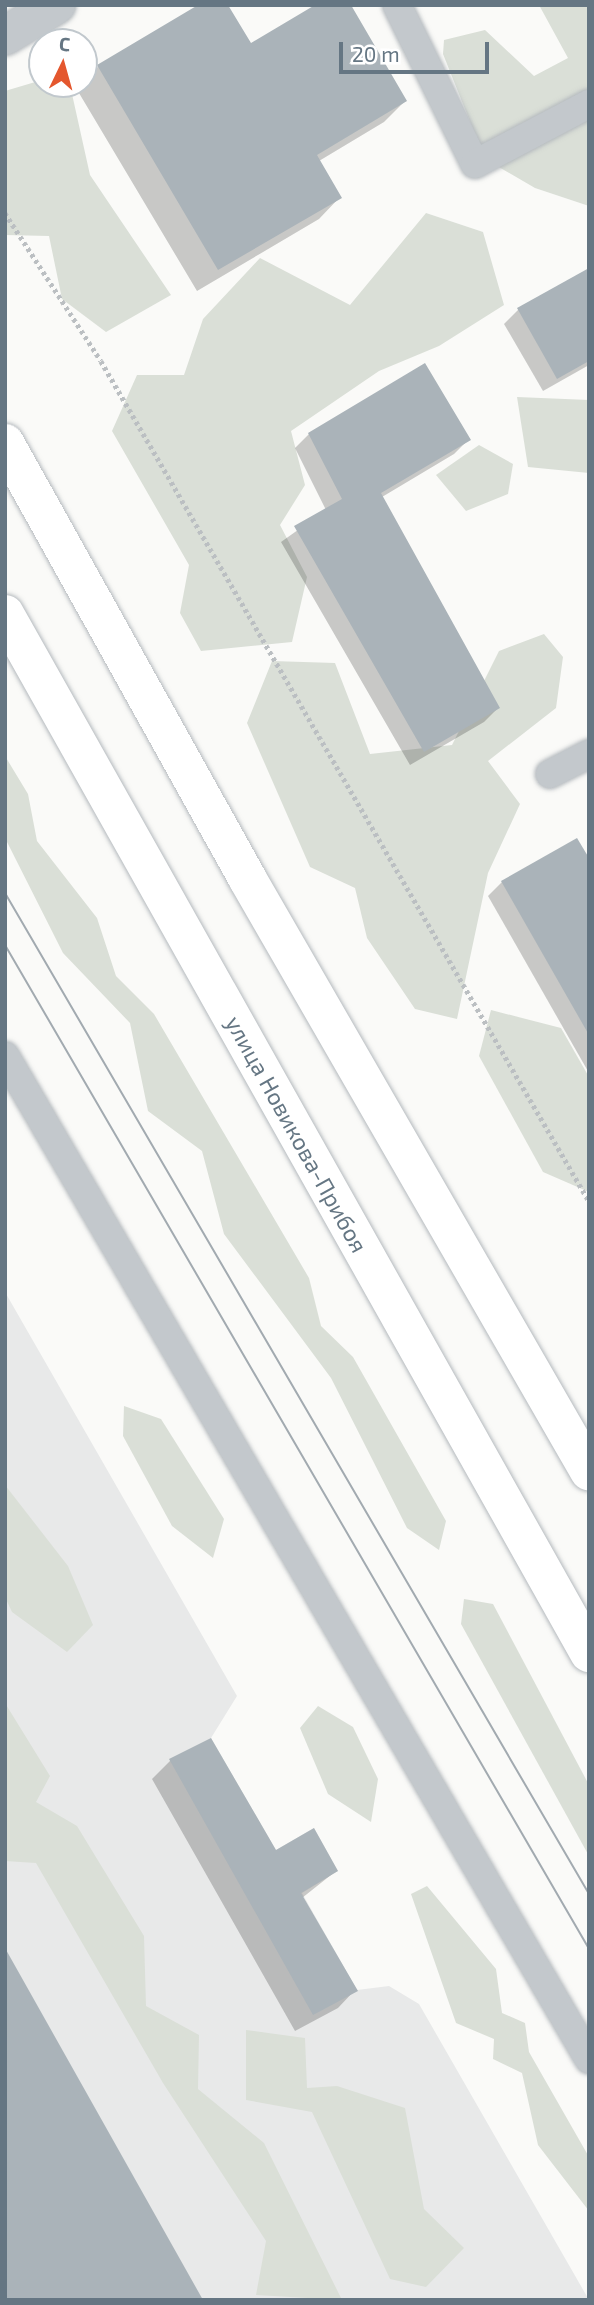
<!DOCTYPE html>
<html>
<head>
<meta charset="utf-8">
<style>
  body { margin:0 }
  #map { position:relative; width:594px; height:2305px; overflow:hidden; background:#fafaf8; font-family:"Exo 2",sans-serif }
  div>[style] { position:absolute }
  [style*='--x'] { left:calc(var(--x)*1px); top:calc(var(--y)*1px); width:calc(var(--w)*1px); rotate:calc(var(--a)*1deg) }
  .built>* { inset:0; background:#e8e9e9 }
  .green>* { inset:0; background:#dadfd7 }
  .shadow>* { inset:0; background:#0003 }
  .building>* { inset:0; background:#aab3b9 }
  .path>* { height:4.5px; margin-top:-2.25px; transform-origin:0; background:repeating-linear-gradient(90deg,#bbbfc2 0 3.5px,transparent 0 7px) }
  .roads { filter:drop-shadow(0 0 2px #b5babe) drop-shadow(0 0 2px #b5babe) }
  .service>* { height:28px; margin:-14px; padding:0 14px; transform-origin:14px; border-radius:14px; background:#c3c8cc }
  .tertiary>* { height:38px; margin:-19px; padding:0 19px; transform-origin:19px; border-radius:19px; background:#c3c8cc }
  .primary>* { height:38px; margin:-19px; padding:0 19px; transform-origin:19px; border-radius:19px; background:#fff }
  .tram>* { height:2px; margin:-1px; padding:0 1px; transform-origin:1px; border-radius:1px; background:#a2aab0 }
  span { translate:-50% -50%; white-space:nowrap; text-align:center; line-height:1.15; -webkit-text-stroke:7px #fff; paint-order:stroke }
  .street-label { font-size:23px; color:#657683 }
  .frame { position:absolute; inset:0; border:7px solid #657683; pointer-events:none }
  .north { position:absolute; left:28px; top:28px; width:70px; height:70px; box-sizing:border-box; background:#fff; border:2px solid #c1c8cd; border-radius:50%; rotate:5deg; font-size:19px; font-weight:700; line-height:28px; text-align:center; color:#657683 }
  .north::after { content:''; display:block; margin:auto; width:24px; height:32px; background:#e4572e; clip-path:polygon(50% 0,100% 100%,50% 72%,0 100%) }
  .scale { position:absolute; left:339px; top:42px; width:150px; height:32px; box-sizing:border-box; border:4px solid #657683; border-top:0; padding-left:9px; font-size:21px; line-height:24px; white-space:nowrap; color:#657683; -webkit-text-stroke:5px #fff; paint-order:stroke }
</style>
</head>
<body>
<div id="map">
  <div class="built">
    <div style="clip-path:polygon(5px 1292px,237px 1696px,211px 1738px,276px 1850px,314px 1828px,338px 1871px,302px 1893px,357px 1990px,389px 1986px,419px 2004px,589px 2300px,5px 2300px)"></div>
  </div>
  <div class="green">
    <div style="clip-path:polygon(539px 5px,589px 5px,589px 206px,535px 188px,485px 159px,443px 54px,444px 40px,485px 30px,534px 76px,568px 58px)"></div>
    <div style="clip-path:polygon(42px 80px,42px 84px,72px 94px,90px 175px,171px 295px,106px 332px,62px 299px,49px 236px,5px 235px,5px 91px)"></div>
    <div style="clip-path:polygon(426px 213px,483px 232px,504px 305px,439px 346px,379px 371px,291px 431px,305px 485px,280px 525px,307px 577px,292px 642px,201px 651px,180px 613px,189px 565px,112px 431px,137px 375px,184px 375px,203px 319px,260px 258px,350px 305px)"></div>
    <div style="clip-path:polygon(517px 397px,589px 400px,589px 473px,528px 467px)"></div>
    <div style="clip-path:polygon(479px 445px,513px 464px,508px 494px,466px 511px,436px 475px)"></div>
    <div style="clip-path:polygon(544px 634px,563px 657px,556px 708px,488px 761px,520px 804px,488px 873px,457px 1019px,415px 1009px,367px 938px,355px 888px,310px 867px,247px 723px,272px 661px,335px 663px,370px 754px,452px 745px,499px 651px)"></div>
    <div style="clip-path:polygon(5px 756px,28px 794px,37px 841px,97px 918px,116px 976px,154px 1014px,309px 1278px,321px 1326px,353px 1357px,446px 1521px,439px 1550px,407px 1528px,331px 1378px,224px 1234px,202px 1151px,148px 1111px,130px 1023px,63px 953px,5px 838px)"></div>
    <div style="clip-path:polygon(491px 1010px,561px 1028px,589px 1077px,589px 1192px,543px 1172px,479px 1056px)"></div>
    <div style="clip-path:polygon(124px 1406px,161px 1419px,224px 1519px,213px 1558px,172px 1526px,123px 1436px)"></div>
    <div style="clip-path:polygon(5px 1485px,68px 1566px,93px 1625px,67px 1652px,12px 1612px,5px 1597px)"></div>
    <div style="clip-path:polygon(464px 1599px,493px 1604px,589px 1785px,589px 1856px,461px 1624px)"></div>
    <div style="clip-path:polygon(5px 1703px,50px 1776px,36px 1802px,77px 1826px,144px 1936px,146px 2006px,199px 2035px,198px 2089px,264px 2143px,342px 2300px,256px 2295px,266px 2241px,163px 2083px,36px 1863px,5px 1861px)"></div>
    <div style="clip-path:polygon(318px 1706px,353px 1727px,378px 1779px,371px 1822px,328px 1794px,300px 1728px)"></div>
    <div style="clip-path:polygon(427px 1886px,496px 1969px,502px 2013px,525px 2023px,529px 2052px,589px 2157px,589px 2211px,538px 2145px,522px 2073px,493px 2059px,494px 2039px,456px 2023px,411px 1894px)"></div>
    <div style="clip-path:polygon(246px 2030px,305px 2038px,307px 2088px,337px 2086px,405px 2108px,424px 2209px,464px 2248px,426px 2287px,390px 2279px,312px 2112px,246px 2100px)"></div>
  </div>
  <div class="shadow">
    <div style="clip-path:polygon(201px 5px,250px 46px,405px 101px,384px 122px,319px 161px,340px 197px,319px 219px,197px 291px,76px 88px,98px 67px)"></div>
    <div style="clip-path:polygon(589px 270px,589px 365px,543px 391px,504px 324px,518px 310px)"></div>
    <div style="clip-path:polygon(309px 434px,468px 440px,454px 454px,382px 497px,498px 708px,484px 722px,410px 765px,281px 542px,326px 510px,295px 448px)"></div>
    <div style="clip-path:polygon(589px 862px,589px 1073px,488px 896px,502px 882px)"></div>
    <div style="clip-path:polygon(210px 1740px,276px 1852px,336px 1871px,302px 1898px,355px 1990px,338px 2008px,295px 2031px,152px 1779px,170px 1761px)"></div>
  </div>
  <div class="building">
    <div style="clip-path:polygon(198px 5px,228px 5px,251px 43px,315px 5px,351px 5px,407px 101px,317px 155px,342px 198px,218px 270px,97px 65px)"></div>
    <div style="clip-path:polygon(589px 268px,589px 361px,557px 379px,517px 308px)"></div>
    <div style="clip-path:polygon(425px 363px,471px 440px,381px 493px,500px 708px,424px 752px,294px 526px,342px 499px,308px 433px)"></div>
    <div style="clip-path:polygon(577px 838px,589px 858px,589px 1035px,501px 881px)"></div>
    <div style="clip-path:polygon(211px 1738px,276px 1850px,314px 1828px,338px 1871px,301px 1893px,358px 1991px,313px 2015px,169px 1759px)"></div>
    <div style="clip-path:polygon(5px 1948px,203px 2300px,5px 2300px)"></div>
  </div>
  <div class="path">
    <div style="--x:5;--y:213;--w:176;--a:57"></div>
    <div style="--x:101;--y:361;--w:971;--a:59.85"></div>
  </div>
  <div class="roads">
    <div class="service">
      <div style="--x:397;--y:5;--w:177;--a:63.9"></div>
      <div style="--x:475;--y:164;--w:129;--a:-27.8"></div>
      <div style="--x:550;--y:774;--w:44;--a:-27.1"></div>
      <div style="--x:5;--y:1056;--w:1161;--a:59.79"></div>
    </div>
    <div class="tertiary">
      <div style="--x:5;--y:36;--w:60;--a:-31.3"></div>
    </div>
    <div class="primary">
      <div style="--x:5;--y:443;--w:498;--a:60.9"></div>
      <div style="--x:247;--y:878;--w:685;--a:60.03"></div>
      <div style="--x:5;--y:614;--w:1192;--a:60.66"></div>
    </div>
  </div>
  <div class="tram">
    <div style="--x:5;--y:893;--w:1159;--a:59.74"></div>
    <div style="--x:5;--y:945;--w:1161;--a:59.81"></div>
  </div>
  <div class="street-label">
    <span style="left:297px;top:1134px;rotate:61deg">улица Новикова-Прибоя</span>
  </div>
  <div class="frame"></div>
  <div class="north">С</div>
  <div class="scale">20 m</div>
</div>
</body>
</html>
